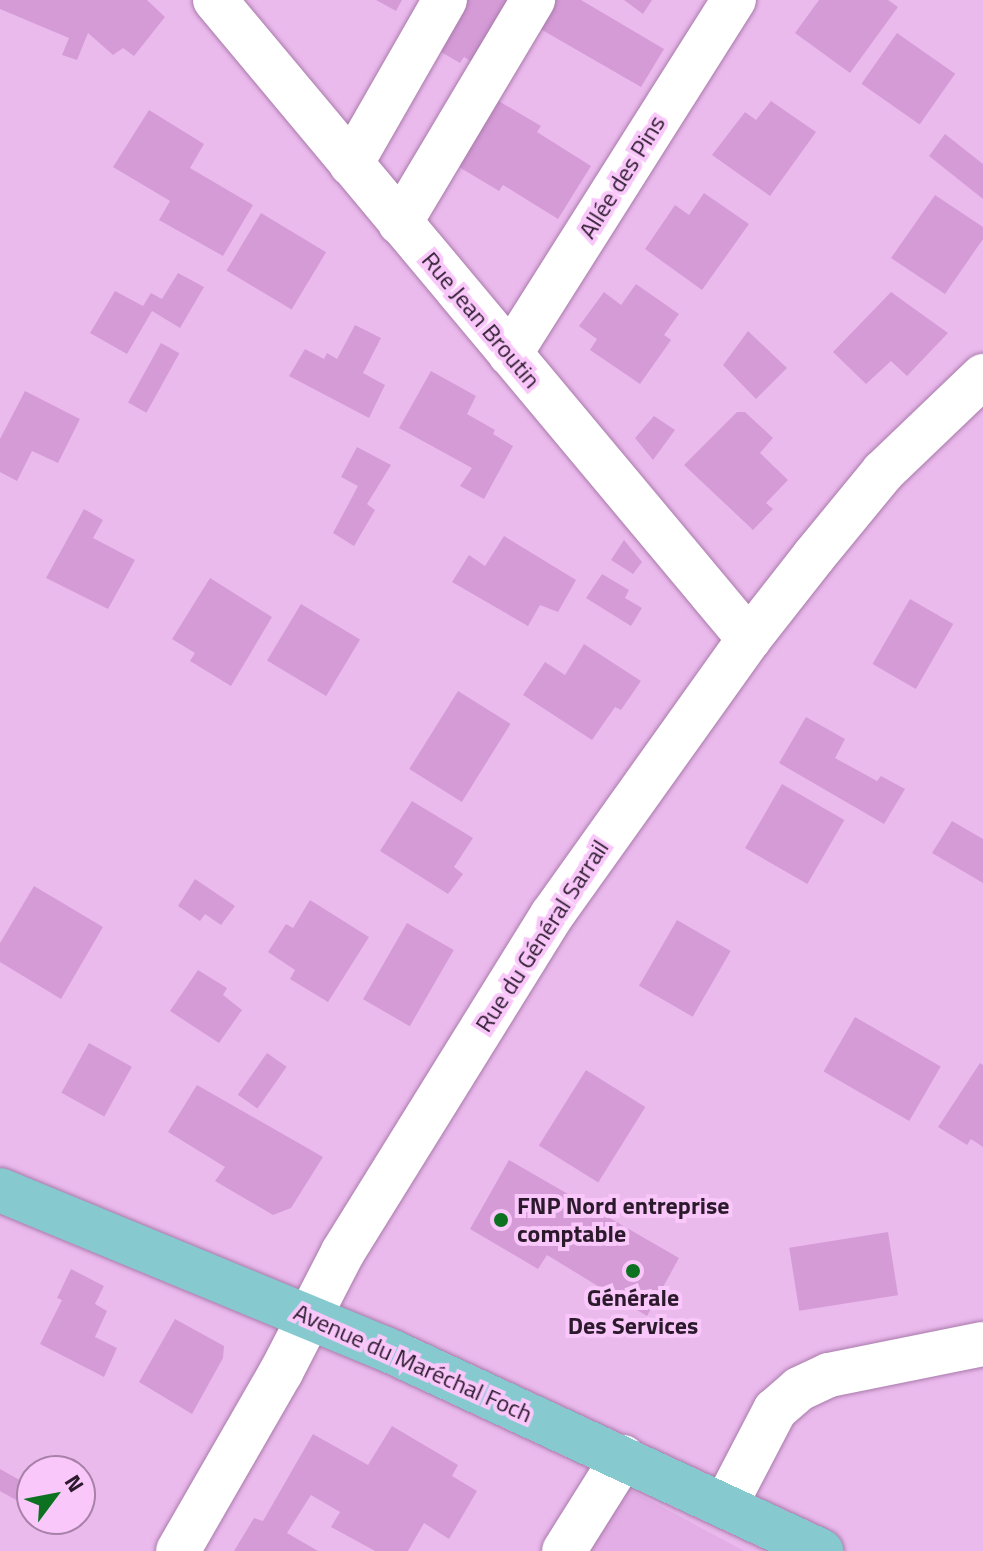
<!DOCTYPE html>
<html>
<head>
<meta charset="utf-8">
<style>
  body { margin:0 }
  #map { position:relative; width:983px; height:1551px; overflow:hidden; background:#ebbaed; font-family:"Titillium Web",sans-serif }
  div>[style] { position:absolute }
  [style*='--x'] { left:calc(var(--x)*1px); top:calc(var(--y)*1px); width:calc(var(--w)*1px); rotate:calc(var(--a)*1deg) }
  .built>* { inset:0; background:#e3ade5 }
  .building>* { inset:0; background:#d59bd7; transform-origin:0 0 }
  .roads { filter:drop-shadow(0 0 2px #a87aaa) drop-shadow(0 0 2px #a87aaa) }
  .minor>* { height:44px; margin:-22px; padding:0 22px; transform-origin:22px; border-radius:22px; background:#fff }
  .major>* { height:44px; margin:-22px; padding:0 22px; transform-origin:22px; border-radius:22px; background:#86cad0 }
  .dots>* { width:22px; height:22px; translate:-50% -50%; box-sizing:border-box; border:4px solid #f9c7fa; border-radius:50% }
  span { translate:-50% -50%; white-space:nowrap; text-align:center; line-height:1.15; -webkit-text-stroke:8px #f9c7fa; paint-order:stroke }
  .street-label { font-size:24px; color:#2b192c }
  .poi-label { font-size:24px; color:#2b192c; font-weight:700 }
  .left { translate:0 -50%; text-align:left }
  .north { position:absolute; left:16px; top:1455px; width:80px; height:80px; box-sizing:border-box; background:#f9c7fa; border:2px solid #a781a8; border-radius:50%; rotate:58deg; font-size:22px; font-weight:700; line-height:32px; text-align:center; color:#2b192c }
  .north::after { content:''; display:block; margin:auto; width:28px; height:36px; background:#0c7121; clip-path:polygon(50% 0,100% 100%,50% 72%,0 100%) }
</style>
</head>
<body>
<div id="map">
  <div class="built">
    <div style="clip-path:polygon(629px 1489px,744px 1551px,580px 1551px)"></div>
  </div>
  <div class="building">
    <div style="clip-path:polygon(0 0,147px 0,165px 17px,134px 56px,123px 48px,113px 55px,88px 33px,77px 60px,62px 55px,69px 38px,0 9px)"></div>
    <div style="clip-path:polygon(376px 0,402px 0,396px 11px)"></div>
    <div style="clip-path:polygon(461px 0,521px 0,481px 67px,464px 57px,460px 63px,434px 48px)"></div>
    <div style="clip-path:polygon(543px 0,581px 0,664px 49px,641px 87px,530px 23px)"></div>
    <div style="clip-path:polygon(624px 0,652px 0,643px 14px)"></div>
    <div style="clip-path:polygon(819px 0,888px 0,898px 7px,850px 73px,795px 33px)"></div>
    <div style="left:897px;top:33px;width:71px;height:62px;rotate:35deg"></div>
    <div style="clip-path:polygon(487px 94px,541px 126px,537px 132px,591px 166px,558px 219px,503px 185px,499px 191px,449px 161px)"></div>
    <div style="clip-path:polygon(771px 101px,816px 132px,770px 196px,712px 155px,745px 112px,756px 120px)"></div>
    <div style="clip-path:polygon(149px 110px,204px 144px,190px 168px,253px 205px,223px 256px,159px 220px,170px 201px,113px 167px)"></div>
    <div style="clip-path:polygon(945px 134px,983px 164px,983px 199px,929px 156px)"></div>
    <div style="clip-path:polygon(704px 193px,749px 224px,702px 290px,645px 249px,675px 205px,689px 215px)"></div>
    <div style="clip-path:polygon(935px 195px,983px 227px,983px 239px,945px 294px,891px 258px)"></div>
    <div style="left:261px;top:213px;width:76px;height:67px;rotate:31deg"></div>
    <div style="clip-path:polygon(178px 273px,204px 287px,180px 328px,152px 311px,127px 354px,90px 333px,115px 291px,143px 306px,151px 293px,162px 299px)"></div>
    <div style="clip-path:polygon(636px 284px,679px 314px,664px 335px,671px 340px,640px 384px,590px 350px,597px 339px,579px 326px,604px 292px,621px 305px)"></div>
    <div style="clip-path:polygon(891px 292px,948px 333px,907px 376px,891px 361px,866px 384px,833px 352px)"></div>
    <div style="clip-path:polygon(355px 325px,381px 338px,363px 373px,385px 385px,369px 418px,289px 376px,305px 349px,324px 359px,327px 353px,337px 359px)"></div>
    <div style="clip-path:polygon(748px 331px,787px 368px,756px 399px,723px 365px)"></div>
    <div style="left:161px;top:343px;width:21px;height:68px;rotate:29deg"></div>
    <div style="clip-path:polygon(431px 371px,476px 396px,467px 414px,495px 430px,493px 434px,513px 446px,484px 499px,460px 486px,472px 468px,399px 428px)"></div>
    <div style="clip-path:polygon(25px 391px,80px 419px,58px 463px,32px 451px,17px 481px,0 472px,0 439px)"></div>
    <div style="clip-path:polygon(737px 412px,745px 412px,773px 438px,760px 453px,788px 480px,766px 503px,773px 509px,753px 530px,684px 465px)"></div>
    <div style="clip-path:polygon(654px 416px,675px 430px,653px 460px,635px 438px)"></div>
    <div style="clip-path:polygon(357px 447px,391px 465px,367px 504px,375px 510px,354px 546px,333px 533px,358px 486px,341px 477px)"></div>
    <div style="clip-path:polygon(84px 509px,103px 520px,93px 538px,135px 560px,108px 609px,46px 578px)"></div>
    <div style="clip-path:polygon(504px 536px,576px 580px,558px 612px,540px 605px,528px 626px,452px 582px,469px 555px,485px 566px)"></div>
    <div style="clip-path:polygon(624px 540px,642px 562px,633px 574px,611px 560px)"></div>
    <div style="clip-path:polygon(602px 574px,629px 590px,625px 598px,642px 608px,631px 626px,586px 598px)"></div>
    <div style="clip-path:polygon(210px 578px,272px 617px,231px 686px,190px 661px,195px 653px,172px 639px)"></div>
    <div style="left:910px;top:599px;width:50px;height:75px;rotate:30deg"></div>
    <div style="left:301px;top:604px;width:69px;height:66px;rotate:31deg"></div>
    <div style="clip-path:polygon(584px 644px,641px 681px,621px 710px,615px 707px,592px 740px,523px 695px,545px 662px,565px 675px)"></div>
    <div style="left:458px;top:691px;width:62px;height:92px;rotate:32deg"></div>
    <div style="clip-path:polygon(806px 717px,845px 739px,835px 758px,877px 781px,881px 776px,905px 789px,884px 824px,779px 763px)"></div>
    <div style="left:782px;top:784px;width:72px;height:74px;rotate:30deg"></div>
    <div style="clip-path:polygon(412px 801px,473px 838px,454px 867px,463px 874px,448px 894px,380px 851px)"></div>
    <div style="clip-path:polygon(952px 821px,983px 839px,983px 883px,932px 853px)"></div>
    <div style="clip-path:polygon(195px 879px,235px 906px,221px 925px,205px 914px,200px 921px,178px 906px)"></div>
    <div style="clip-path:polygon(34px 886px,103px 927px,61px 999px,0 962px,0 943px)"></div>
    <div style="clip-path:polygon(310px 900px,369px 937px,328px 1002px,290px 979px,295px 970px,268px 952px,286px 924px,293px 928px)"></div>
    <div style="left:677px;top:920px;width:62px;height:76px;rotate:30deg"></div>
    <div style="left:407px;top:923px;width:54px;height:88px;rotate:30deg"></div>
    <div style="clip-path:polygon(198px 970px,227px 988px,223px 995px,242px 1010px,219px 1043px,170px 1011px)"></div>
    <div style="left:855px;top:1017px;width:99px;height:63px;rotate:30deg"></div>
    <div style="left:89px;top:1043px;width:49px;height:57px;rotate:29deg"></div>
    <div style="left:267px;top:1053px;width:24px;height:51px;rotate:35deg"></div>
    <div style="clip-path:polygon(980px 1063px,983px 1065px,983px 1147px,971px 1139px,967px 1145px,938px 1127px)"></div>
    <div style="left:586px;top:1070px;width:70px;height:89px;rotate:32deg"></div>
    <div style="clip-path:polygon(197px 1085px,323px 1157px,291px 1208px,273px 1215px,215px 1181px,225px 1167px,168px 1132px)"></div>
    <div style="clip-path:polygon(509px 1160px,679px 1258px,647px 1316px,547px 1255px,538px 1269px,470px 1229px)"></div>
    <div style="left:888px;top:1232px;width:64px;height:100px;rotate:81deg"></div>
    <div style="clip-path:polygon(71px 1269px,104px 1286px,95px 1304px,107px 1311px,95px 1337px,117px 1348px,104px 1377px,40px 1344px,62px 1300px,57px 1298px)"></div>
    <div style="clip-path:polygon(175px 1319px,224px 1346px,223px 1358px,192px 1414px,139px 1382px)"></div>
    <div style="clip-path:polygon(392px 1426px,458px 1465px,452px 1476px,477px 1491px,449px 1539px,424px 1523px,408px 1551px,375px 1551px,331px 1527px,340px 1512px,311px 1495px,287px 1533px,318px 1551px,234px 1551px,254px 1518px,263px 1521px,313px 1434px,368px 1465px)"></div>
    <div style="clip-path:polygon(0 1469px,32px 1487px,32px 1509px,0 1491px)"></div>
  </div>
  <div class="roads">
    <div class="minor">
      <div style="--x:215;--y:0;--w:833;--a:50.12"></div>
      <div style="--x:351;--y:164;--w:189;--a:-60.2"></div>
      <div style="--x:400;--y:223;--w:260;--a:-59.2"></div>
      <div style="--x:510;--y:354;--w:419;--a:-57.7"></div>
      <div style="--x:726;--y:1504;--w:106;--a:-62.5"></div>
      <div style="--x:775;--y:1410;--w:32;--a:-41"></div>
      <div style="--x:799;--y:1389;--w:33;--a:-25"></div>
      <div style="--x:829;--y:1375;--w:157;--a:-11.4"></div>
      <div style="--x:178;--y:1551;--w:207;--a:-60.1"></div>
      <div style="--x:281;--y:1372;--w:135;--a:-62.7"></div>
      <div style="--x:343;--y:1252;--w:397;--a:-58.2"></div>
      <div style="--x:552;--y:915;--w:339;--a:-54.5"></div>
      <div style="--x:749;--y:639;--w:105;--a:-51.9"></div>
      <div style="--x:814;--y:556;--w:109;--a:-50.6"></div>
      <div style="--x:883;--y:472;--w:139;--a:-43.8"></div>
      <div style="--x:564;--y:1551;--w:111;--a:-57.9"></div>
    </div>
    <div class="major">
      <div style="--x:0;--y:1190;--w:417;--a:22.4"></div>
      <div style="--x:386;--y:1349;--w:480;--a:24.9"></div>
    </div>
  </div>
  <div class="dots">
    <div style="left:501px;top:1220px;background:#0c7121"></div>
    <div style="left:633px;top:1271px;background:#0c7121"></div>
  </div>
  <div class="street-label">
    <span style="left:622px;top:177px;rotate:-58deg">Allée des Pins</span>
    <span style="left:481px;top:320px;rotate:50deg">Rue Jean Broutin</span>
    <span style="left:542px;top:936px;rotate:-57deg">Rue du Général Sarrail</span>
    <span style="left:413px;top:1363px;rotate:24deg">Avenue du Maréchal Foch</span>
  </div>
  <div class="poi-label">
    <span class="left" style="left:517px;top:1220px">FNP Nord entreprise<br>comptable</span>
    <span style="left:633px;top:1312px">Générale<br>Des Services</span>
  </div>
  <div class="north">N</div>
</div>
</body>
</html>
